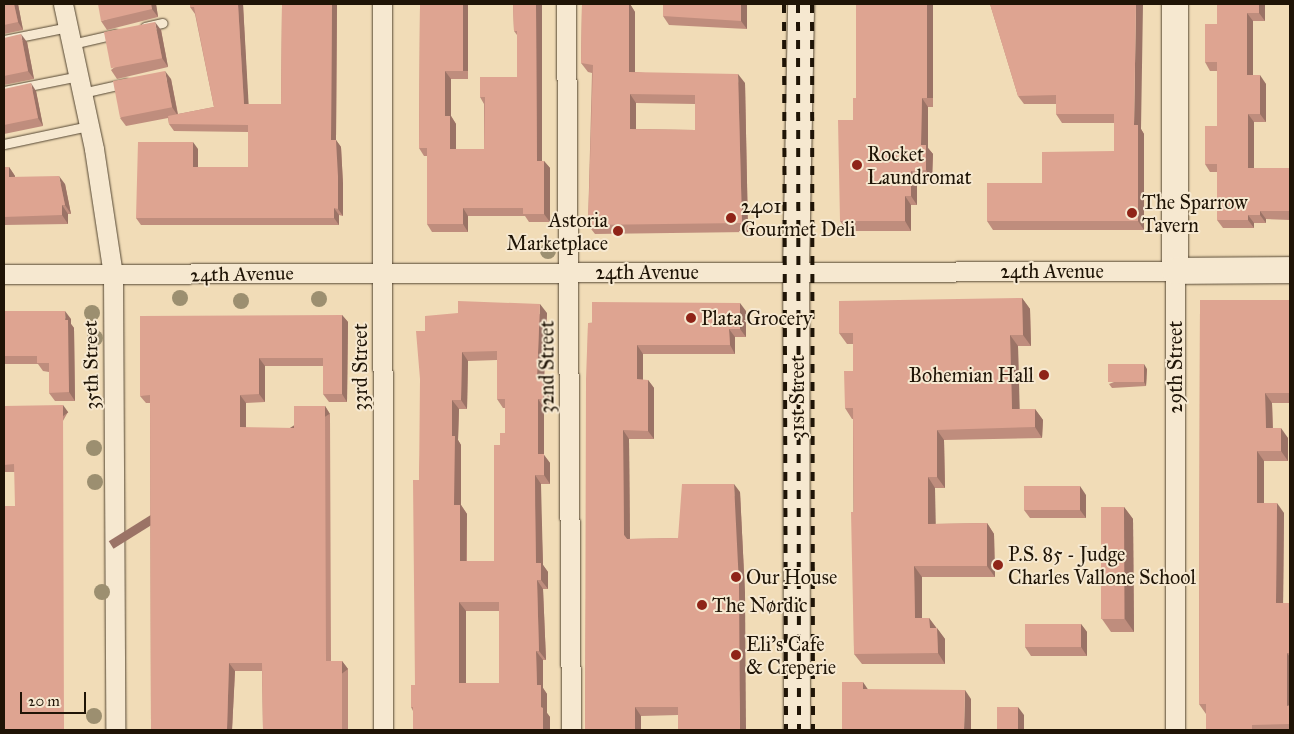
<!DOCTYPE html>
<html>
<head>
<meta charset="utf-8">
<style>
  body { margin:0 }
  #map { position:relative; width:1294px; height:734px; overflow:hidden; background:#f1dcb7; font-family:"IM FELL Great Primer",serif }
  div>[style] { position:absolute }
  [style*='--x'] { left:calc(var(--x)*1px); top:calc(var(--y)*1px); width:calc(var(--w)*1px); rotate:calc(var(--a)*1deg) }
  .roads { filter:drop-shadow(0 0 1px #544632) drop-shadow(0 0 1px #544632) }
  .lane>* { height:9px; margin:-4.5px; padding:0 4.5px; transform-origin:4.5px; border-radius:4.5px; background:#f6e8d0 }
  .street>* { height:19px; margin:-9.5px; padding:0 9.5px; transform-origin:9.5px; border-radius:9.5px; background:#f6e8d0 }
  .secondary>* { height:26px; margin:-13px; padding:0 13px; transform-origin:13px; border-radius:13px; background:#f6e8d0 }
  .rail>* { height:4px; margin-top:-2px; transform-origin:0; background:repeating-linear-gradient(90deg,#1f1406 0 9px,transparent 0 18px) }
  .trees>* { width:16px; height:16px; margin:-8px; border-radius:50%; background:#9c8f70 }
  .wall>* { inset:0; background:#bf8d7d }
  .shaded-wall>* { inset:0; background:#9b7366; transform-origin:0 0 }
  .building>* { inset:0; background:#dea491; transform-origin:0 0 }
  .dots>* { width:14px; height:14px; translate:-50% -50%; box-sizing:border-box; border:2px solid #f6e8d0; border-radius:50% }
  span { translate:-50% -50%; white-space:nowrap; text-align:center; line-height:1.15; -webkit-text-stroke:4px #f6e8d0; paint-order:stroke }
  .poi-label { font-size:20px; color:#1f1406 }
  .left { translate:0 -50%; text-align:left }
  .right { translate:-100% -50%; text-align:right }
  .street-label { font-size:20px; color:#1f1406 }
  .frame { position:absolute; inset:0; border:5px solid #1f1406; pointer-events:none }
  .scale { position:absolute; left:20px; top:692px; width:66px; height:22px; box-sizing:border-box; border:2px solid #1f1406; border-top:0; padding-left:6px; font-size:15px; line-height:18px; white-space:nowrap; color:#1f1406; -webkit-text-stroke:4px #f6e8d0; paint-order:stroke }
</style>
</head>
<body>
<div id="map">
  <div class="roads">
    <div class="lane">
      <div style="--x:145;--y:27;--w:18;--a:-13"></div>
      <div style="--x:4;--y:40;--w:65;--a:-11.5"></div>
      <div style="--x:72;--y:44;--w:44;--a:-13.1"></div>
      <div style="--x:4;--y:91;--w:76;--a:-11.3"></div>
      <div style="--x:82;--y:93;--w:45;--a:-12.8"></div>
      <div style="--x:4;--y:144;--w:87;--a:-12"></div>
    </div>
    <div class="street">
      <div style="--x:63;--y:4;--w:148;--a:77.9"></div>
      <div style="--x:94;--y:149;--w:127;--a:81.4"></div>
      <div style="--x:113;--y:275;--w:455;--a:89.7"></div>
      <div style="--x:382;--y:4;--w:726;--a:89.92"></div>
      <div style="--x:566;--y:4;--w:726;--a:89.61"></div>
      <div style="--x:4;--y:274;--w:1171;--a:-0.15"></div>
      <div style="--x:1175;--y:271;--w:459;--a:90"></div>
    </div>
    <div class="secondary">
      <div style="--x:1175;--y:4;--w:267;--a:90"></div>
      <div style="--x:1175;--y:271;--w:115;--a:-0.5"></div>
      <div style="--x:797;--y:730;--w:459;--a:-90.1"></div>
      <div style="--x:796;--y:271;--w:267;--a:-88.9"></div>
    </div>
  </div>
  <div class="rail">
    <div style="--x:784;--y:4;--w:726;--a:89.84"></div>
    <div style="--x:798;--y:4;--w:726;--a:89.92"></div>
    <div style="--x:812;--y:4;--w:726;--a:89.92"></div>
  </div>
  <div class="trees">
    <div style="left:548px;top:251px"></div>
    <div style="left:180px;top:298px"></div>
    <div style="left:319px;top:299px"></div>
    <div style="left:241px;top:301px"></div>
    <div style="left:92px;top:313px"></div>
    <div style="left:95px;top:338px"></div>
    <div style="left:94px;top:448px"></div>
    <div style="left:95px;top:482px"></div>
    <div style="left:102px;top:592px"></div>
    <div style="left:94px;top:716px"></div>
  </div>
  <div class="wall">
    <div style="clip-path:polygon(4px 4px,18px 4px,23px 30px,4px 34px)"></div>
    <div style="clip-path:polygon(156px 4px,158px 17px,107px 30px,101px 21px)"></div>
    <div style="clip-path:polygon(190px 4px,243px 4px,248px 104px,281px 104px,282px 4px,337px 4px,336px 140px,341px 147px,343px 184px,343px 216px,339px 215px,339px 225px,141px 225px,136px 218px,198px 149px,198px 167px,248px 167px,248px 132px,174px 131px,169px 124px,168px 118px,126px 126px,120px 118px,171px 79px,178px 114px,214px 107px,195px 14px,190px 7px)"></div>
    <div style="clip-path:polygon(420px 4px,468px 4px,468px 79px,451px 79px,451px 116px,456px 124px,456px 149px,484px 149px,484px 104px,480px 97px,517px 77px,517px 35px,514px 31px,513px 4px,542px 4px,542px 161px,544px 161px,550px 168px,550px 222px,529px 222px,525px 216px,468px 216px,468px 232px,432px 232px,427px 224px,427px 156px,424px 156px,419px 148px)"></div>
    <div style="clip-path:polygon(evenodd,582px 4px,630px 4px,635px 12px,635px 72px,745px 83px,748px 232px,595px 234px,588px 225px,592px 73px,588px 72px,581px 63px,582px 4px,636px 103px,695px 104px,695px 130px,636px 129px,636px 103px)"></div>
    <div style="clip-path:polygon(933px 4px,933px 107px,928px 107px,928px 148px,933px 154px,932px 180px,917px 180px,917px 205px,911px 205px,911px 231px,847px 231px,840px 221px,853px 120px)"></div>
    <div style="clip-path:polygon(990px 4px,1141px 129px,1144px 134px,1144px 230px,993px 230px,987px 221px,1042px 183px,1114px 151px,1114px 123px,1062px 123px,1056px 114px,1056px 104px,1024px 104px,1018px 96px)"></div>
    <div style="clip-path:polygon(1265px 4px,1265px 21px,1253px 21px,1253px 75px,1266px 84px,1266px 122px,1254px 122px,1254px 168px,1290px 168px,1290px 220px,1266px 219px,1266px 223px,1254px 223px,1254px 228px,1223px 228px,1217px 220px,1217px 172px,1210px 172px,1205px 164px,1217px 126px,1217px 71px,1210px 71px,1205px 62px,1217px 24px)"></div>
    <div style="clip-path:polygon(747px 5px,747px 29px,669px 25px,663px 16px)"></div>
    <div style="clip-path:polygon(161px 30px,168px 67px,117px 79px,111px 70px)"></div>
    <div style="clip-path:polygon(4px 38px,27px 42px,34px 79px,4px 85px)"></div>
    <div style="clip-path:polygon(4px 89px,36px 91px,43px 126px,4px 134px)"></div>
    <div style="clip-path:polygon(4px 167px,9px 167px,15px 176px,15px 177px,65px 184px,71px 214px,68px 214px,68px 224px,4px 225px)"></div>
    <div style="clip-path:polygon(1022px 298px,1030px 309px,1031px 346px,1018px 346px,1019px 409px,1035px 409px,1043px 420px,1042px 438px,944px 440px,945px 488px,935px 488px,935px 524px,987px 523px,994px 534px,995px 577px,922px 577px,922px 618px,929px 618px,945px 639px,945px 664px,862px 664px,854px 654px,853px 419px,852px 419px,845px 408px,853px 371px,853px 344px,847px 344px,839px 333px)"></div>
    <div style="clip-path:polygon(1200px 300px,1290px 300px,1290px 403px,1272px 403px,1273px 428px,1288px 438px,1288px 461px,1264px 461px,1264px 503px,1284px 513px,1283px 603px,1290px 603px,1290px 730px,1206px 730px,1206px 714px,1199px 704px)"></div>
    <div style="clip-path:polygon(4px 311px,71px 319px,71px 324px,74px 328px,75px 401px,55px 401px,49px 393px,49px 372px,43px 371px,38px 364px,4px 364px)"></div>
    <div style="clip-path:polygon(746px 311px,746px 337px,735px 337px,735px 354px,643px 354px,643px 380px,648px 380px,654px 388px,654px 439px,629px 439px,630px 539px,678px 538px,740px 492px,745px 593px,678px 715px,641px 716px,585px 730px,588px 323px)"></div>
    <div style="clip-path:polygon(evenodd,547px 313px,544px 380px,550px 387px,549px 408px,544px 408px,544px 455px,550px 463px,550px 484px,541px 484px,541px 513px,543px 565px,548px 572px,548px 589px,543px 589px,546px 660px,543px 660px,543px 688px,547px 694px,547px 713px,550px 717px,413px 711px,411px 707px,415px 685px,419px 480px,425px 331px,547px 313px,497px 360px,497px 399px,503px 408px,505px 408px,505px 433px,500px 445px,494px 561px,467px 561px,467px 514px,461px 505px,461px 445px,458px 440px,459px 409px,467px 409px,468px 361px,497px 360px,547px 313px,466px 611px,499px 611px,499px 683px,466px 683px,466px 611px)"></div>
    <div style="clip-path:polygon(342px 315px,348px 322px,347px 402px,329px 402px,323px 394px,323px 366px,265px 366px,265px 402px,246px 403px,246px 428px,294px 428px,325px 406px,330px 414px,331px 661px,342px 661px,348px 669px,348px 730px,263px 730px,262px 671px,235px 671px,232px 730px,151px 730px,150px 403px,146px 403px,140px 396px)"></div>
    <div style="clip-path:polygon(1147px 369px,1146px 386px,1112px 388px,1109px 384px)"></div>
    <div style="clip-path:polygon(4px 406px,68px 412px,15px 506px,15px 472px,4px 472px)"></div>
    <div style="clip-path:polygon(1086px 495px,1086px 518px,1030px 518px,1024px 510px)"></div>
    <div style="clip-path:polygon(1124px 507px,1133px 519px,1134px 632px,1111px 632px,1102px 619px)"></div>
    <div style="clip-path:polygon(1081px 624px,1087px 632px,1087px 656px,1031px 656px,1025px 647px)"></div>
  </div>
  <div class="shaded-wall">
    <div style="clip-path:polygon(14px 4px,18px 4px,23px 30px,18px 22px)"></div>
    <div style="clip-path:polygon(151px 4px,156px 4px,158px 17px,152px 9px)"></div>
    <div style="clip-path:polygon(238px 4px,243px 4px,249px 111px,244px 104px)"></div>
    <div style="clip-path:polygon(332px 4px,337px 4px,336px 140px,341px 147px,343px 184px,343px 216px,338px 209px,331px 140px)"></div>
    <div style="left:463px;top:4px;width:5px;height:67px"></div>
    <div style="clip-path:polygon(536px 4px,542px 4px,542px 168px,537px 161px)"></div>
    <div style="clip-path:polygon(629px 4px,630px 4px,635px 12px,635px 81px,629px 72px)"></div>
    <div style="clip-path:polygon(741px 4px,746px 4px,747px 5px,747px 29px,741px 21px)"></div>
    <div style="left:927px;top:4px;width:6px;height:94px"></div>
    <div style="clip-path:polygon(1136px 4px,1143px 4px,1141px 129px,1144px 134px,1144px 230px,1138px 221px,1134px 125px)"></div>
    <div style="clip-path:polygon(1259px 4px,1265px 4px,1265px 21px,1259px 13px)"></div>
    <div style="clip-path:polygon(1247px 13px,1253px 21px,1253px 84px,1247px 75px)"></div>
    <div style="clip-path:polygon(155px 22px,161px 30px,168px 67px,162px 58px)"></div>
    <div style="clip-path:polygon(21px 34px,27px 42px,34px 79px,28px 71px)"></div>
    <div style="clip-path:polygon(165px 71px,171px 79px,178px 116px,172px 107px)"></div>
    <div style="clip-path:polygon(445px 71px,451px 79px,451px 116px,456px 124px,456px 156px,450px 149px,445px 116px)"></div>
    <div style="clip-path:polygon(738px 74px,745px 83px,748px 232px,742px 223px)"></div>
    <div style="clip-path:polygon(1260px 75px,1266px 84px,1266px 122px,1260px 114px)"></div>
    <div style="clip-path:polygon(31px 83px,36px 91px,43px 126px,38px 118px)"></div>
    <div style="clip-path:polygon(630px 94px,636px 103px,636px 139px,630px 129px)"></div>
    <div style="clip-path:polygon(922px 98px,928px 107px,928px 148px,933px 154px,932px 180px,926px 170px,921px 145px)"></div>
    <div style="clip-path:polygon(1248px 114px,1254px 122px,1254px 176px,1248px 168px)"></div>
    <div style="clip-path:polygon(193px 142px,198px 149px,198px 174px,193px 167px)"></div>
    <div style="clip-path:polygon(544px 161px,550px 168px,550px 222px,544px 214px)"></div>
    <div style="clip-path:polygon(9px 167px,15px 176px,15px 186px,9px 177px)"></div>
    <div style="clip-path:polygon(911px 171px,917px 180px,917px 205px,911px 196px)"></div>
    <div style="clip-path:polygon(59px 176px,65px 184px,71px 214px,65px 205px)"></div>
    <div style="clip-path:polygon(905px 196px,911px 205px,911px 231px,905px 221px)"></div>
    <div style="clip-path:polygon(62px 205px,68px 214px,68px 224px,62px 215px)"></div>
    <div style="clip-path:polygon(334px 208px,339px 215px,339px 225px,334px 218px)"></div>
    <div style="clip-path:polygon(463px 208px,468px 216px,468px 232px,463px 224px)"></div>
    <div style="clip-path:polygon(1260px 211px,1266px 219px,1266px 223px,1260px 215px)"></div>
    <div style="clip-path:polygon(1248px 215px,1254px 223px,1254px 228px,1248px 220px)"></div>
    <div style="clip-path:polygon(1022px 298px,1030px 309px,1031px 346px,1023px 335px)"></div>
    <div style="clip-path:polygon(740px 303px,746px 311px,746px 337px,740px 329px)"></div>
    <div style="clip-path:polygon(540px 304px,547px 313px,544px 380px,550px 387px,549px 408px,543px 399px,537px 378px)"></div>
    <div style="clip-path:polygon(65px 311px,71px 319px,71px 324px,74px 328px,75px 401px,69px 392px)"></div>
    <div style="clip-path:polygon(342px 315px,348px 322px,347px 402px,342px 394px)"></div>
    <div style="clip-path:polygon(729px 329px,735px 337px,735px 354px,730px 345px)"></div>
    <div style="clip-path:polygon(1010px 335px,1018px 346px,1020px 420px,1012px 409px)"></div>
    <div style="clip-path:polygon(637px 345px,643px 354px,643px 388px,637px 379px)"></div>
    <div style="clip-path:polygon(462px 352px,468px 361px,467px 409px,461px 400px)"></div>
    <div style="clip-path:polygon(259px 358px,265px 366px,265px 402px,259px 394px)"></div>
    <div style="clip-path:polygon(1144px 364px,1147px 369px,1146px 386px,1144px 382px)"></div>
    <div style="clip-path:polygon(648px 380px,654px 388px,654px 439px,648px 431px)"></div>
    <div style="clip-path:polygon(1265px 393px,1272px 403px,1273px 438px,1266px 428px)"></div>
    <div style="clip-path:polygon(240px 395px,246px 403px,246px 435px,240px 427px)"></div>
    <div style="clip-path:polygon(538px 399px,544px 408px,544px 455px,550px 463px,550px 484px,544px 475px,538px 454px)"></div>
    <div style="clip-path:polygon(452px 400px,459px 409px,458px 440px,461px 445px,461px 505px,467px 514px,466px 570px,460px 561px,454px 505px,452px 436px)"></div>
    <div style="left:63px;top:405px;width:9px;height:325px;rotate:54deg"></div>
    <div style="left:325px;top:406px;width:9px;height:255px;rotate:58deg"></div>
    <div style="clip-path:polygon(1035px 409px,1043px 420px,1042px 438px,1035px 427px)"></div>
    <div style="clip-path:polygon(1281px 428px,1288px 438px,1288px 461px,1281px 451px)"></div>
    <div style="clip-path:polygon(623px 430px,629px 439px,630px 543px,624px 535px)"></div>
    <div style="clip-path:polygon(937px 430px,944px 440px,945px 488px,937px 477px)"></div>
    <div style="clip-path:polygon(1257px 451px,1264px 461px,1264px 513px,1257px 503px)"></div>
    <div style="clip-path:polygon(535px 475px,541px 484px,543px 565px,548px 572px,548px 589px,541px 580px,536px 563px)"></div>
    <div style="clip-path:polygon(928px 477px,935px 488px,936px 534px,928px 524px)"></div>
    <div style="clip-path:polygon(734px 484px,740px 492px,745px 593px,746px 730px,740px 730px)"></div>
    <div style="clip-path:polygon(1080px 486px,1086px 495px,1086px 518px,1080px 510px)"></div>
    <div style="clip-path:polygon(1277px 503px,1284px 513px,1283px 613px,1276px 603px)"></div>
    <div style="clip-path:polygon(1124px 507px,1133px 519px,1134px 632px,1125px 619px)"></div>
    <div style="clip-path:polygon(987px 523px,994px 534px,995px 577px,987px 566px)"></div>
    <div style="clip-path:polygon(914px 566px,922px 577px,922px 629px,915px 618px)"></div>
    <div style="clip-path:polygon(537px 580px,543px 589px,546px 660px,539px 651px)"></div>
    <div style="clip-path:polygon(459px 602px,466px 611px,466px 692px,459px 683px)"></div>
    <div style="clip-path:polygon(929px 618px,937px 629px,930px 628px)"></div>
    <div style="clip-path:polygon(1081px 624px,1087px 632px,1087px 656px,1081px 647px)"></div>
    <div style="clip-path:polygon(937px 628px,945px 639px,945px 664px,938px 653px)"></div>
    <div style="clip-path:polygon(536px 651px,543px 660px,543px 688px,547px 694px,547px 713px,550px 717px,550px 730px,543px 730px,537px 685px)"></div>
    <div style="clip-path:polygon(1287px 653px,1290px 657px,1290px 710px,1287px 706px)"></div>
    <div style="left:342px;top:661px;width:10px;height:69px;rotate:53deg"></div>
    <div style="clip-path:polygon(229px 663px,235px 671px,232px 730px,227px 730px)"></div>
    <div style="clip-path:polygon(863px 682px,869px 691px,863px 689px)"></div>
    <div style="clip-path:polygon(965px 690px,971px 699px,971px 730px,964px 730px)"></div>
    <div style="clip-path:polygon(635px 707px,641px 716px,641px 730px,635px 730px)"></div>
    <div style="clip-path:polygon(1018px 707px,1024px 715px,1024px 730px,1018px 730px)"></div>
  </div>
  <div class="building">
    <div style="clip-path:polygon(4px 4px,14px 4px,18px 22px,4px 25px)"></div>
    <div style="clip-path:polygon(98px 4px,151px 4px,152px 9px,101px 21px)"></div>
    <div style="clip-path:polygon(190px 4px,238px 4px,244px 104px,281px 104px,282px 4px,332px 4px,331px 140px,336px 140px,338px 176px,338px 209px,334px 208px,334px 218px,136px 218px,138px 142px,193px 142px,193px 167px,248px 167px,248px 125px,169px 124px,168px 116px,214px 107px,194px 7px,190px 7px)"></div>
    <div style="clip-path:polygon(420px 4px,463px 4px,463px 71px,445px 71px,445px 116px,450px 116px,450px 149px,484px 149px,485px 97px,480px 97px,480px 77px,517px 77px,517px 31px,514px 31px,513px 4px,536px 4px,537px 161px,544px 161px,544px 214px,523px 214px,523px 208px,463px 208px,463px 224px,427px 224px,427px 148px,419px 148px)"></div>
    <div style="clip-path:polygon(evenodd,582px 4px,629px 4px,629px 72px,738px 74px,742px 223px,588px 225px,593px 65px,581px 63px,582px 4px,630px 94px,695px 95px,695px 130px,630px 129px,630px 94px)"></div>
    <div style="clip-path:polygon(663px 4px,741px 4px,741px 21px,663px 16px)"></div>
    <div style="clip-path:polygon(856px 4px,927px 4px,927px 98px,922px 98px,921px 145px,926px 145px,926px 170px,911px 171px,911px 196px,905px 196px,905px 221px,840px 221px,838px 120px,853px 120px,853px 98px,856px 98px)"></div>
    <div style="clip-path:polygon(990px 4px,1136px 4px,1134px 125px,1138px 125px,1138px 221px,987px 221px,987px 183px,1042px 183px,1042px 152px,1114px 151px,1114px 114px,1056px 114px,1056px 95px,1018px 96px)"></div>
    <div style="clip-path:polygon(1217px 4px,1259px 4px,1259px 13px,1247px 13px,1247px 75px,1260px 75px,1260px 114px,1248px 114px,1248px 168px,1290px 168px,1290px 211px,1260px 211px,1260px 215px,1248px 215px,1248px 220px,1217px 220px,1217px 164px,1205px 164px,1205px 126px,1217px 126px,1217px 62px,1205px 62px,1205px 24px,1217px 24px)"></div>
    <div style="left:155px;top:22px;width:37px;height:52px;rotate:79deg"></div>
    <div style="clip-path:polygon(21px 34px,28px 71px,4px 76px,4px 38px)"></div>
    <div style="left:165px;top:71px;width:37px;height:53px;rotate:79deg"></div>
    <div style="clip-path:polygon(31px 83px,38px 118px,4px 125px,4px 89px)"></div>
    <div style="clip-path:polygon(4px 167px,9px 167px,9px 177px,59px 176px,65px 205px,62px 205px,62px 215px,4px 217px)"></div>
    <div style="clip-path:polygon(1022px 298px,1023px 335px,1010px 335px,1012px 409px,1035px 409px,1035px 427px,937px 430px,937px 477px,928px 477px,928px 524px,987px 523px,987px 566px,914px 566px,915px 618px,929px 618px,930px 628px,937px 628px,938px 653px,854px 654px,851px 512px,854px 512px,853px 408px,845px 408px,844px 371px,853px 371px,853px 333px,839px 333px,839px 301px)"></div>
    <div style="clip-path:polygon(1200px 300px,1290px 300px,1290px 393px,1265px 393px,1266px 428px,1281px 428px,1281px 451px,1257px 451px,1257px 503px,1277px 503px,1276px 603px,1290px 603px,1290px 653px,1287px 653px,1287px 706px,1290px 705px,1290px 724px,1252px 725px,1252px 730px,1206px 730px,1206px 704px,1199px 704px)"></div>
    <div style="clip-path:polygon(evenodd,458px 301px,540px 304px,537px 378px,543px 378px,543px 399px,538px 399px,538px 454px,544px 454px,544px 475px,535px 475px,535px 504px,536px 563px,541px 563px,541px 580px,537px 580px,539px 651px,536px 651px,537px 685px,541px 685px,541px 707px,543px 708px,543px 730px,413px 730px,413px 707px,411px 707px,411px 685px,415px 685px,413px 480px,419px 480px,420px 379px,416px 331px,425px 331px,425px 316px,458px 313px,458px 301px,497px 351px,497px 399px,505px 399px,505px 433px,500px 433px,500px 445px,494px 445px,494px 561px,460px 561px,460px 505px,454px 505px,455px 436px,452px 436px,452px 400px,461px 400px,462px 352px,497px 351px,458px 301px,459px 602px,499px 602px,499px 683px,459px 683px,459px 602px)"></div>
    <div style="clip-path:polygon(592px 302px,740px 303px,740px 329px,729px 329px,730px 345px,637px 345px,637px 379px,648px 380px,648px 431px,623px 430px,624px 535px,627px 539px,678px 538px,682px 484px,734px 484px,739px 584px,740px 730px,678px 730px,678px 707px,635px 707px,635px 730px,585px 730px,586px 379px,588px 323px,592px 323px)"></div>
    <div style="clip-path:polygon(4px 311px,65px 311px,65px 320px,68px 320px,69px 392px,49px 393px,49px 363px,37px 363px,37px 356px,4px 356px)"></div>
    <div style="clip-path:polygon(342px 315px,342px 394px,323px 394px,323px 358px,259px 358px,259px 394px,240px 395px,240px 427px,294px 428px,294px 406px,325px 406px,326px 661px,342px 661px,342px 730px,263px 730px,262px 663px,229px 663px,227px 730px,151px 730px,150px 395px,140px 396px,140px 316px)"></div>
    <div style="left:1144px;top:364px;width:18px;height:36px;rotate:90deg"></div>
    <div style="clip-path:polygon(63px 405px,64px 730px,4px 730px,4px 506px,15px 506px,14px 464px,4px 465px,4px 406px)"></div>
    <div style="left:1024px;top:486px;width:56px;height:24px"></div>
    <div style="left:1101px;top:507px;width:23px;height:112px"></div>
    <div style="left:1025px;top:624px;width:56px;height:23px"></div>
    <div style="clip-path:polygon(842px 682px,863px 682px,863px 689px,965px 690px,964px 730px,842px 730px)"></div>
    <div style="left:997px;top:707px;width:21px;height:23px"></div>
  </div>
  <div class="dots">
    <div style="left:857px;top:165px;background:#8f2418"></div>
    <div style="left:1132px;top:213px;background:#8f2418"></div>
    <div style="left:731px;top:218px;background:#8f2418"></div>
    <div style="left:618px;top:231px;background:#8f2418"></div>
    <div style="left:691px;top:318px;background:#8f2418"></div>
    <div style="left:1044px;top:375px;background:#8f2418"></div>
    <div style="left:998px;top:565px;background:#8f2418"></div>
    <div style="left:736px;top:577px;background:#8f2418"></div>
    <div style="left:702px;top:605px;background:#8f2418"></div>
    <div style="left:736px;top:655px;background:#8f2418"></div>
  </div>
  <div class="poi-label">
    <span class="left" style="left:867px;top:166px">Rocket<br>Laundromat</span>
    <span class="left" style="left:1142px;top:214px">The Sparrow<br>Tavern</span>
    <span class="left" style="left:741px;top:218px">2401<br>Gourmet Deli</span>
    <span class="right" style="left:608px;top:232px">Astoria<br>Marketplace</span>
    <span class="left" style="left:701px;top:318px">Plata Grocery</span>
    <span class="right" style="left:1034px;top:375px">Bohemian Hall</span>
    <span class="left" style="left:1008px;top:566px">P.S. 85 - Judge<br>Charles Vallone School</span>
    <span class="left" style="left:746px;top:577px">Our House</span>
    <span class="left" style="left:712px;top:605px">The Nørdic</span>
    <span class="left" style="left:746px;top:656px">Eli’s Cafe<br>&amp; Creperie</span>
  </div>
  <div class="street-label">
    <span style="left:1052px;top:271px">24th Avenue</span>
    <span style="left:647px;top:272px">24th Avenue</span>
    <span style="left:242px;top:274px;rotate:-1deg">24th Avenue</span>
    <span style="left:91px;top:365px;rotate:-91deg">35th Street</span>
    <span style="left:360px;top:367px;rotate:-90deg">33rd Street</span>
    <span style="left:547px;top:367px;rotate:-90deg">32nd Street</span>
    <span style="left:1175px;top:367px;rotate:-90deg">29th Street</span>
    <span style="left:797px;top:397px;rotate:-90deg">31st Street</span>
  </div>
  <div class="frame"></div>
  <div class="scale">20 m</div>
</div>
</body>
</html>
